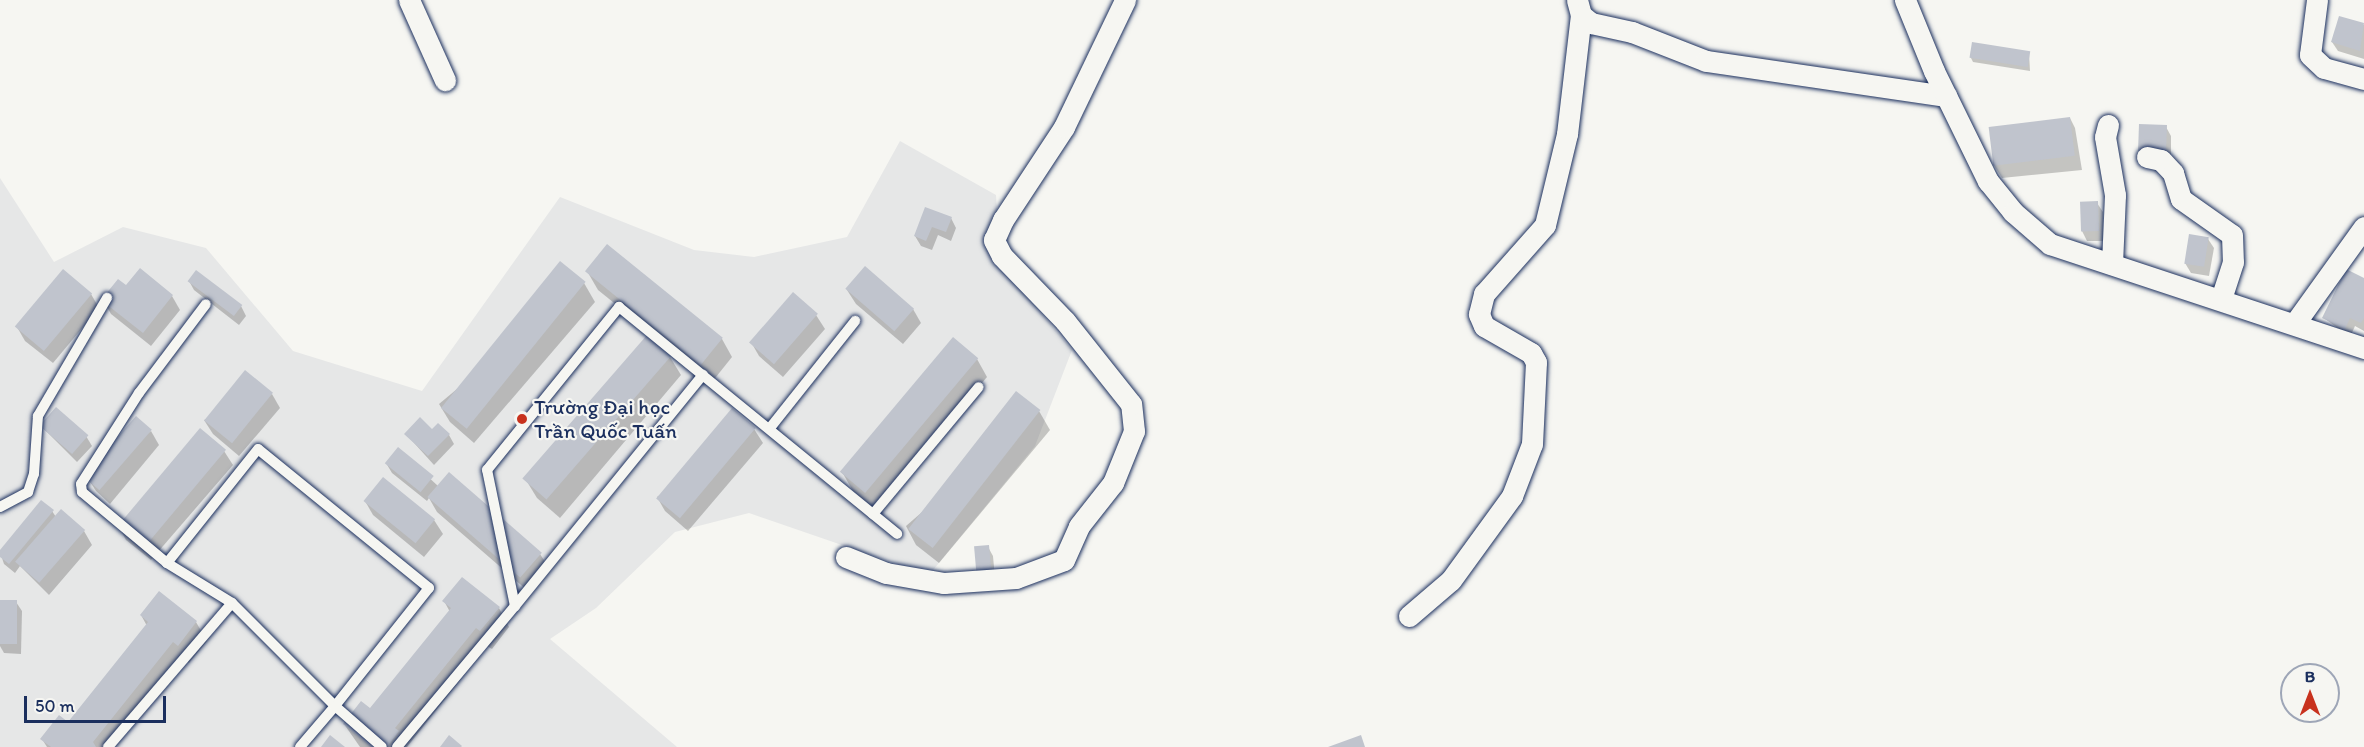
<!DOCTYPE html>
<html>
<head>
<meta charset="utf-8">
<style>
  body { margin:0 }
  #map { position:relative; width:2364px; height:747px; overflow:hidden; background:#f6f6f2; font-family:Itim,sans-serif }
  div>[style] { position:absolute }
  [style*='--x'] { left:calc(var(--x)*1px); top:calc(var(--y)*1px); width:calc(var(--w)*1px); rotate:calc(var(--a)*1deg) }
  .built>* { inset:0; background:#e6e7e7 }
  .shadow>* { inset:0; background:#0003 }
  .building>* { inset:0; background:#c0c4cd; transform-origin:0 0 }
  .roads { filter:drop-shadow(0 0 2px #1b2f5e) drop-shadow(0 0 2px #1b2f5e) }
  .lane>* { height:10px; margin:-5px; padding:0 5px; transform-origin:5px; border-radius:5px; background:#f6f6f2 }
  .street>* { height:21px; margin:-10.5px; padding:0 10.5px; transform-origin:10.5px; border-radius:10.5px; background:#f6f6f2 }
  .dots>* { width:16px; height:16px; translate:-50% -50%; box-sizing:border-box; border:3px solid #f6f6f2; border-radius:50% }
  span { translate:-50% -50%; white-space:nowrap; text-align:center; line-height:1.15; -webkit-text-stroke:4.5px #f6f6f2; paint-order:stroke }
  .poi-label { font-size:21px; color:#1b2f5e }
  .left { translate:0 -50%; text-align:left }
  .north { position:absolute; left:2280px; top:663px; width:60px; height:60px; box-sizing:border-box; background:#f6f6f2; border:2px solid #9ea6b7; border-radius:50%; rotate:0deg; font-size:16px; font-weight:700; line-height:24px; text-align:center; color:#1b2f5e }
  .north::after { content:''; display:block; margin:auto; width:21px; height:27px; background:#c8321e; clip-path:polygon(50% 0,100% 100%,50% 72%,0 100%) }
  .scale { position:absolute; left:24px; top:696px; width:142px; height:27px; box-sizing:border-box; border:3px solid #1b2f5e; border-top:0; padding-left:8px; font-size:18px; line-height:21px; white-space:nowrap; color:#1b2f5e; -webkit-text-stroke:4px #f6f6f2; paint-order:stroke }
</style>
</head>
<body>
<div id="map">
  <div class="built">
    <div style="clip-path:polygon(900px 141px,996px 195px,1000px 264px,1072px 350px,1035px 446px,929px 575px,749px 513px,675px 532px,596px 608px,550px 639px,677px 747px,0 747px,0 178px,54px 262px,123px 227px,206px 248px,293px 351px,422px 391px,560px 197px,694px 250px,754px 257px,847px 237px)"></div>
  </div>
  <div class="shadow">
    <div style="clip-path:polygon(2340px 18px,2364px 25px,2364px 59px,2338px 51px,2332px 42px)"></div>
    <div style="clip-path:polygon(2029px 53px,2030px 71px,1973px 62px,1971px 58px)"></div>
    <div style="clip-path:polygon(2070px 118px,2075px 128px,2082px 170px,2002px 178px,1993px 164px)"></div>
    <div style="clip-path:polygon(2166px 127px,2171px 136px,2171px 160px,2146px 160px)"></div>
    <div style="clip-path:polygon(2081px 203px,2097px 203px,2103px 212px,2103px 241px,2087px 241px,2082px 231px)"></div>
    <div style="clip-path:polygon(926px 209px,951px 218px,956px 228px,951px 241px,938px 235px,932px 250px,921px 246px,915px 236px)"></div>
    <div style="clip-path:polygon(2208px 239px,2214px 248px,2209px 276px,2191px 273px,2185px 263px)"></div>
    <div style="clip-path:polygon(587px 271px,722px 339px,732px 357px,712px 382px,598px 290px)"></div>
    <div style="clip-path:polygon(2364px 279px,2364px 331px,2355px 326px,2350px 337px,2324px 318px)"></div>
    <div style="clip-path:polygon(189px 281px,241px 306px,246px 316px,239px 325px,194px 290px)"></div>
    <div style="clip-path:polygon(584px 283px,595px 302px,474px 443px,450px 422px,439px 404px)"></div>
    <div style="clip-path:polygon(126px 287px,172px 296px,180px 310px,151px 346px,111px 314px,103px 300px)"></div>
    <div style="clip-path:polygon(847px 290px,913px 309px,921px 323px,903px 344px,856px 304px)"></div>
    <div style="clip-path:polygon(91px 294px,99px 308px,53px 363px,25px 341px,17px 327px)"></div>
    <div style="clip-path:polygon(816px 315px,825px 329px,783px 377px,759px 356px,751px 342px)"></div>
    <div style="clip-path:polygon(670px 357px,681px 375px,560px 518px,537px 498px,526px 480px)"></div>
    <div style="clip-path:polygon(977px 359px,987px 377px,876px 510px,853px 491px,842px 472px)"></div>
    <div style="clip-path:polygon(272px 394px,280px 408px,239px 456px,213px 434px,204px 420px)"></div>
    <div style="clip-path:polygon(1039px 411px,1050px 430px,939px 563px,916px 545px,906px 526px)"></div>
    <div style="clip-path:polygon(41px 426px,86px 436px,92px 446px,77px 462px)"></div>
    <div style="clip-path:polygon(754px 429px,763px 443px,688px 531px,665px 511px,657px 497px)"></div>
    <div style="clip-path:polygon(151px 431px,159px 445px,110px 504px,96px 491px,87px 477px)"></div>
    <div style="clip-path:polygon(432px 431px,449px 435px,454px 444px,434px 465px,406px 434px)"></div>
    <div style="clip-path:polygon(398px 449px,438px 486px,540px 554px,549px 568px,528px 591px,437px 512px,429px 498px,427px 501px,392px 473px,386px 463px)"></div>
    <div style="clip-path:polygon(224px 451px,233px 465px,151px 560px,126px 540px,118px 525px)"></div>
    <div style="clip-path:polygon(383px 479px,434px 520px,443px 534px,424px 557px,373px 515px,365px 501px)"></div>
    <div style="clip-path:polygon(52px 511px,56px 517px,61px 511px,84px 531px,92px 545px,49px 595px,20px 566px,15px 573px,4px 564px,0 552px)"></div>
    <div style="clip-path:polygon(988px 547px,993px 556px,996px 589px,983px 590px)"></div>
    <div style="clip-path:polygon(0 601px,16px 602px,22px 611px,21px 654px,4px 653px,0 646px)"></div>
    <div style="clip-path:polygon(444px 601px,499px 608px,509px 627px,492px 649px,487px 646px,407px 747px,360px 747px,344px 724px,371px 710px,450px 612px)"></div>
    <div style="clip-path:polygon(141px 615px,196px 622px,207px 641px,189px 663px,185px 660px,114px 747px,47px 747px,42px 739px,68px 725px,147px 626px)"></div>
  </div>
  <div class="building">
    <div style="clip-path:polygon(2339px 16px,2364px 23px,2360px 51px,2331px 42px)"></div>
    <div style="left:1972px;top:42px;width:59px;height:16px;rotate:9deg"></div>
    <div style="left:2070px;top:117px;width:39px;height:82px;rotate:83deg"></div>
    <div style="left:2139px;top:124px;width:28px;height:27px;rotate:2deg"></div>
    <div style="left:2098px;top:201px;width:30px;height:18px;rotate:88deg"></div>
    <div style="clip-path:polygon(925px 207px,952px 217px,946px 232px,932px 227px,926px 241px,914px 236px)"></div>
    <div style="left:2189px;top:234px;width:20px;height:30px;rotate:9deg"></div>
    <div style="left:607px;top:244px;width:149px;height:35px;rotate:39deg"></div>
    <div style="left:560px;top:261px;width:33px;height:189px;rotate:39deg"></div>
    <div style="left:865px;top:266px;width:65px;height:30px;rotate:41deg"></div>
    <div style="clip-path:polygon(140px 268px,173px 295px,143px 333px,101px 300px,118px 279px,126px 285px)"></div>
    <div style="left:63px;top:269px;width:38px;height:75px;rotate:40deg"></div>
    <div style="clip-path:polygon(2346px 269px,2364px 278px,2364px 318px,2361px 323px,2350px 318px,2345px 329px,2322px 318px)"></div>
    <div style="left:196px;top:270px;width:58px;height:14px;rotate:37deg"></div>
    <div style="left:793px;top:292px;width:33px;height:67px;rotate:41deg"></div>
    <div style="left:647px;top:335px;width:32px;height:190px;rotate:41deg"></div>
    <div style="left:953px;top:337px;width:33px;height:176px;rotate:40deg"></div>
    <div style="left:245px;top:370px;width:36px;height:65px;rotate:39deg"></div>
    <div style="left:1016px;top:391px;width:31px;height:175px;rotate:38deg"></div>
    <div style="left:56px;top:407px;width:43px;height:25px;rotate:41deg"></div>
    <div style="left:732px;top:408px;width:31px;height:118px;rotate:40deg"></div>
    <div style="left:136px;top:416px;width:21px;height:80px;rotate:41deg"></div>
    <div style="clip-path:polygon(420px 417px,432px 429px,438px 423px,450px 434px,428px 456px,404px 434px)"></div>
    <div style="left:200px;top:428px;width:34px;height:128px;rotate:40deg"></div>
    <div style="left:398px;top:447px;width:46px;height:21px;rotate:39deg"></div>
    <div style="left:449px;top:472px;width:123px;height:33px;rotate:41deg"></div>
    <div style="left:383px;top:477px;width:67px;height:31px;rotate:39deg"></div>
    <div style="clip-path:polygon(41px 500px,54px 510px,9px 564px,0 557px,0 550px)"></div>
    <div style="left:61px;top:509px;width:32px;height:70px;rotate:41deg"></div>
    <div style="left:989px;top:545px;width:35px;height:15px;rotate:85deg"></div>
    <div style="clip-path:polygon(462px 577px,500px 607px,480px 631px,476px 628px,395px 728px,399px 731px,387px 747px,372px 747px,343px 724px,361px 701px,370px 708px,451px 608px,442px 601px)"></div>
    <div style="clip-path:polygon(159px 591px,197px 621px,178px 646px,173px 642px,93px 742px,96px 747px,51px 747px,40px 739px,59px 715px,68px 722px,148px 622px,140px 615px)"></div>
    <div style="left:0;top:600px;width:17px;height:44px"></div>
    <div style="clip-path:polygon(330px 735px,345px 747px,321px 747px)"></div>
    <div style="clip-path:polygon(449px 735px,462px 746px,461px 747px,440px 747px)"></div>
    <div style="clip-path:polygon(1361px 735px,1365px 747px,1328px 747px)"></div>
  </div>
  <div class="roads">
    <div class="lane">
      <div style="--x:770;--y:428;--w:137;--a:-51.5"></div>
      <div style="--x:0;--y:507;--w:32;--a:-28"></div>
      <div style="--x:28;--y:492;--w:19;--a:-72"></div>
      <div style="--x:34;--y:474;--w:58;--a:-86.1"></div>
      <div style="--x:38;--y:416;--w:137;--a:-59.7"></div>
      <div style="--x:873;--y:514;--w:165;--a:-50.2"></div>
      <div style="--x:167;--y:563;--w:111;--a:-140.1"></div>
      <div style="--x:82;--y:492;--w:8;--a:-97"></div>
      <div style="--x:81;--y:484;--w:108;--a:-57.5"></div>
      <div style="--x:139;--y:393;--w:111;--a:-53"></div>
      <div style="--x:515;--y:606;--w:298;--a:-50.9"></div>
      <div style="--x:108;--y:747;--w:190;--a:-49.3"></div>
      <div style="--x:300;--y:747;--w:54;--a:-49.5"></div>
      <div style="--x:335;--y:706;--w:151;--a:-51.5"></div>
      <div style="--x:429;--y:588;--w:220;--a:-140.9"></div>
      <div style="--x:258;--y:449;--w:146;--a:128.6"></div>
      <div style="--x:167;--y:563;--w:76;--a:31.6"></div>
      <div style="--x:232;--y:603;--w:146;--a:45"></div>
      <div style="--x:335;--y:706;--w:62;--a:41.1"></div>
      <div style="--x:397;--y:747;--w:184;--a:-50.1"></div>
      <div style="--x:515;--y:606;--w:139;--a:-101.6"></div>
      <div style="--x:487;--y:470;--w:210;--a:-51"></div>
      <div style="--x:619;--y:307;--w:359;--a:39.2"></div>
    </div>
    <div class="street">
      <div style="--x:409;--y:0;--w:88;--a:65.8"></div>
      <div style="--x:1577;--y:0;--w:16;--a:75"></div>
      <div style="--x:1581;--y:15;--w:13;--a:39"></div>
      <div style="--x:1591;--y:23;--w:42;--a:12.4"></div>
      <div style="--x:1632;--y:32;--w:79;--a:21.4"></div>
      <div style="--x:1706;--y:61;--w:243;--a:8.3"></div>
      <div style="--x:1905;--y:0;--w:77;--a:67.8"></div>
      <div style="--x:1934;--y:71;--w:123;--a:63.9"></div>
      <div style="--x:1988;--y:181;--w:40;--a:51"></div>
      <div style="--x:2013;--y:212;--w:49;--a:40.9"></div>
      <div style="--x:2050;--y:244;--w:331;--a:18.3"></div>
      <div style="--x:2317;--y:0;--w:55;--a:97.3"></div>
      <div style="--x:2310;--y:55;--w:19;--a:43"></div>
      <div style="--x:2324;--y:68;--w:41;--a:15.4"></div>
      <div style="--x:2108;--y:125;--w:12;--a:104"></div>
      <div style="--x:2105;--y:137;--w:59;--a:80.2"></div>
      <div style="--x:2115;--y:195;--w:69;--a:92.5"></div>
      <div style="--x:2147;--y:157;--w:14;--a:12"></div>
      <div style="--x:2161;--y:160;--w:18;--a:47"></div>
      <div style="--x:2173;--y:173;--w:27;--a:73"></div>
      <div style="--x:2181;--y:199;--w:62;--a:35.2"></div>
      <div style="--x:2232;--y:235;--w:27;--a:88"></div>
      <div style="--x:2233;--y:262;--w:39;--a:108"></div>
      <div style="--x:2295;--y:323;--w:118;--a:-54.3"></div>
      <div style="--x:846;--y:557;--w:43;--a:21.8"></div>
      <div style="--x:886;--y:573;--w:59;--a:9.8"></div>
      <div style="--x:944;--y:583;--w:72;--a:-4"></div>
      <div style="--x:1016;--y:578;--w:51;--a:-20.6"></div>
      <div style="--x:1064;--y:560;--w:37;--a:-66"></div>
      <div style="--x:1079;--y:526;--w:55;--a:-51.7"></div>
      <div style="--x:1113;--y:483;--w:56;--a:-68"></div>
      <div style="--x:1134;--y:431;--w:27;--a:-96"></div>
      <div style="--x:1131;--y:404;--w:106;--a:-128.5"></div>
      <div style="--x:1065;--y:321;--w:91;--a:-134.1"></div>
      <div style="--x:1002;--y:256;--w:18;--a:-117"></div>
      <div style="--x:994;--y:240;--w:22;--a:-66"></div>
      <div style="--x:1003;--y:220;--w:111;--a:-56.7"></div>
      <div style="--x:1064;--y:127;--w:141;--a:-64.3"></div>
      <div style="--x:1409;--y:616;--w:55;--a:-40.6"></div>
      <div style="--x:1451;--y:580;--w:104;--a:-54"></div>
      <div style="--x:1512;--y:496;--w:56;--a:-69"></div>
      <div style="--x:1532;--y:444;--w:82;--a:-87.2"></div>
      <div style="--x:1536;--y:362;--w:10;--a:-119"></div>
      <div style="--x:1531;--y:353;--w:54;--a:-150.1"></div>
      <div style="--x:1484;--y:326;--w:13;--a:-113"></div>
      <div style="--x:1479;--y:314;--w:21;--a:-76"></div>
      <div style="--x:1484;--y:294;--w:92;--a:-48.5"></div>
      <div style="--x:1545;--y:225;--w:94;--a:-76.4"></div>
      <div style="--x:1567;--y:134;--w:120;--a:-83.3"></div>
    </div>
  </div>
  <div class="dots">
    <div style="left:522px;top:419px;background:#c8321e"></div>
  </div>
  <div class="poi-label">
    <span class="left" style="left:534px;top:419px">Trường Đại học<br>Trần Quốc Tuấn</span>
  </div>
  <div class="north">B</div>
  <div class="scale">50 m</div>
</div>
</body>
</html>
